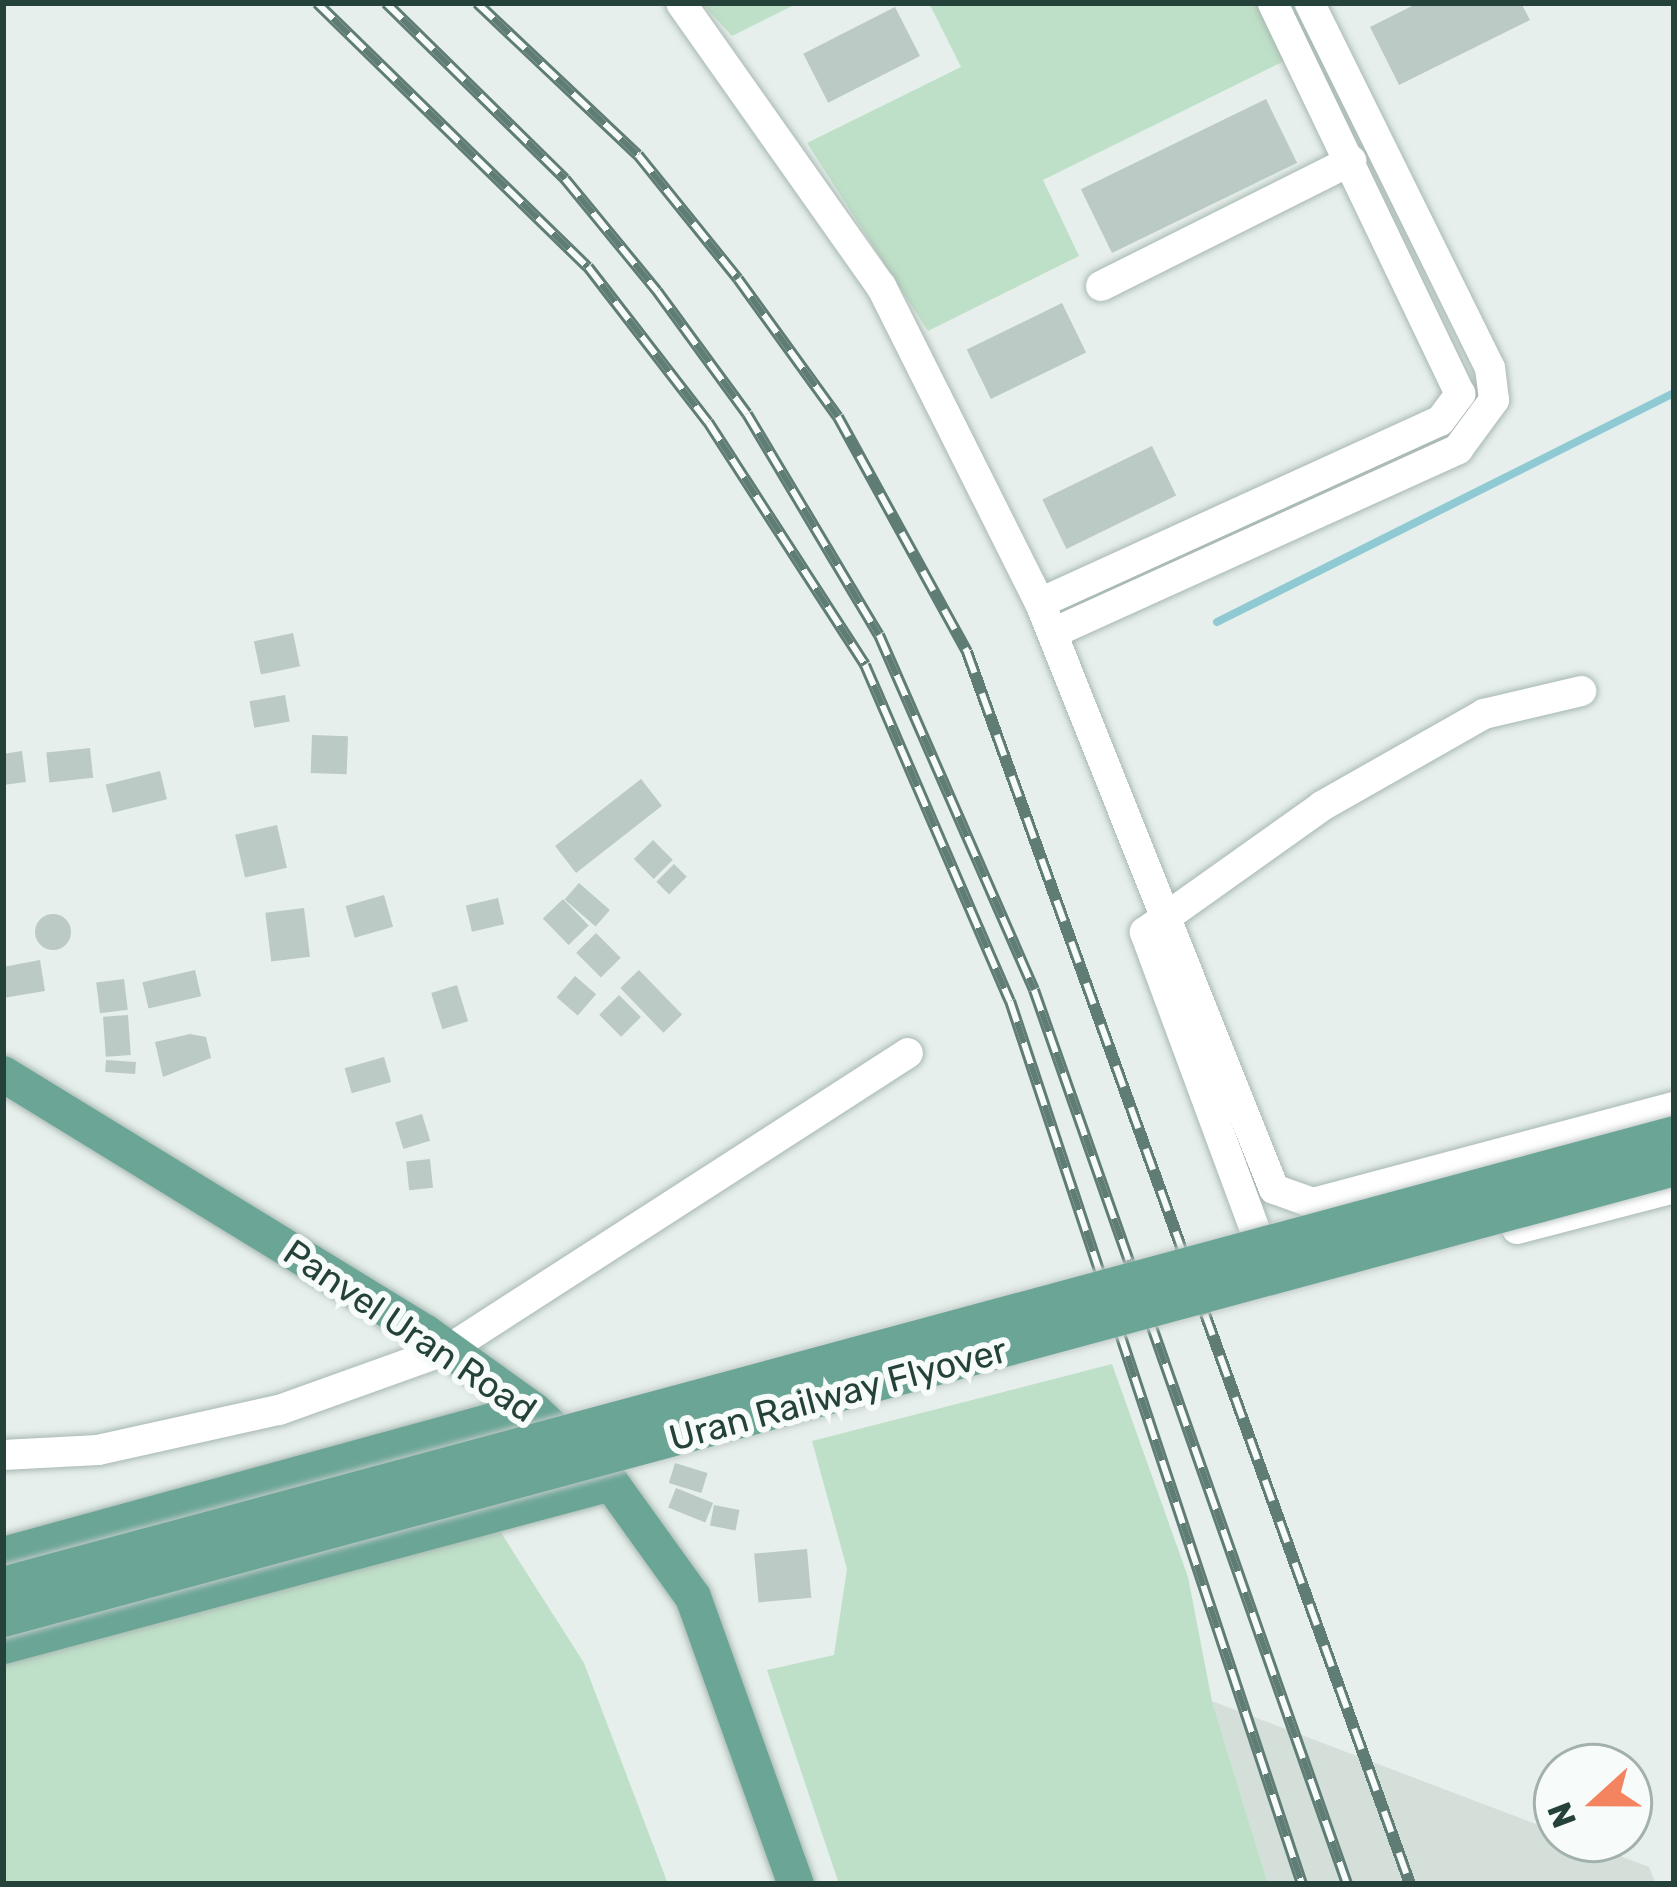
<!DOCTYPE html>
<html>
<head>
<meta charset="utf-8">
<style>
  body { margin:0 }
  #map { position:relative; width:1677px; height:1887px; overflow:hidden; background:#e6efeb; font-family:Rubik,sans-serif }
  div>[style] { position:absolute }
  [style*='--x'] { left:calc(var(--x)*1px); top:calc(var(--y)*1px); width:calc(var(--w)*1px); rotate:calc(var(--a)*1deg) }
  .built>* { inset:0; background:#d4dfda }
  .green>* { inset:0; background:#bfe0c8 }
  .stream>* { height:8px; margin:-4px; padding:0 4px; transform-origin:4px; border-radius:4px; background:#8ec9d4 }
  .building>* { inset:0; background:#bbcac4; transform-origin:0 0 }
  .round { border-radius:50% }
  .roads { filter:drop-shadow(0 0 3px #a8b8b2) drop-shadow(0 0 3px #a8b8b2) }
  .minor>* { height:30px; margin:-15px; padding:0 15px; transform-origin:15px; border-radius:15px; background:#fff }
  .major>* { height:36px; margin:-18px; padding:0 18px; transform-origin:18px; border-radius:18px; background:#6aa596 }
  .rail>* { height:12px; margin-top:-6px; transform-origin:0; background:repeating-linear-gradient(90deg,#f7fbf9 0 22px,#5f7d75 0 44px); box-sizing:border-box; border-block:3px solid #5f7d75 }
  .bridges { filter:drop-shadow(0 0 3px #c2cac8) drop-shadow(0 0 3px #c2cac8) }
  .major-bridge>* { height:36px; margin:-18px; padding:0 18px; transform-origin:18px; border-radius:18px; background:#6aa596 }
  span { translate:-50% -50%; white-space:nowrap; text-align:center; line-height:1.15; -webkit-text-stroke:12px #f7fbf9; paint-order:stroke }
  .street-label { font-size:36px; color:#24423a }
  .frame { position:absolute; inset:0; border:6px solid #24423a; pointer-events:none }
  .north { position:absolute; left:1533px; top:1743px; width:120px; height:120px; box-sizing:border-box; background:#f7fbf9; border:3px solid #a3b1ad; border-radius:50%; rotate:249deg; font-size:33px; font-weight:700; line-height:48px; text-align:center; color:#24423a }
  .north::after { content:''; display:block; margin:auto; width:42px; height:54px; background:#f4845f; clip-path:polygon(50% 0,100% 100%,50% 72%,0 100%) }
</style>
</head>
<body>
<div id="map">
  <div class="built">
    <div style="clip-path:polygon(1212px 1701px,1649px 1867px,1656px 1884px,1268px 1884px)"></div>
  </div>
  <div class="green">
    <div style="clip-path:polygon(702px 3px,798px 3px,732px 36px)"></div>
    <div style="clip-path:polygon(929px 3px,1258px 3px,1286px 60px,1043px 180px,1079px 256px,928px 331px,807px 143px,961px 67px)"></div>
    <div style="clip-path:polygon(1112px 1364px,1188px 1577px,1212px 1701px,1268px 1884px,839px 1884px,767px 1670px,834px 1655px,847px 1569px,812px 1441px)"></div>
    <div style="clip-path:polygon(498px 1528px,584px 1663px,668px 1884px,3px 1884px,3px 1658px)"></div>
  </div>
  <div class="stream">
    <div style="--x:1217;--y:622;--w:511;--a:-26.62"></div>
  </div>
  <div class="building">
    <div style="clip-path:polygon(1418px 3px,1521px 3px,1530px 20px,1399px 85px,1370px 27px)"></div>
    <div style="left:895px;top:7px;width:55px;height:103px;rotate:63deg"></div>
    <div style="left:1266px;top:99px;width:71px;height:206px;rotate:64deg"></div>
    <div style="left:1062px;top:303px;width:55px;height:106px;rotate:64deg"></div>
    <div style="left:1152px;top:446px;width:55px;height:122px;rotate:64deg"></div>
    <div style="left:293px;top:633px;width:34px;height:40px;rotate:78deg"></div>
    <div style="left:285px;top:695px;width:27px;height:36px;rotate:80deg"></div>
    <div style="left:312px;top:735px;width:36px;height:38px;rotate:2deg"></div>
    <div style="left:90px;top:748px;width:30px;height:44px;rotate:84deg"></div>
    <div style="clip-path:polygon(22px 751px,26px 782px,3px 785px,3px 754px)"></div>
    <div style="left:160px;top:771px;width:29px;height:56px;rotate:76deg"></div>
    <div style="left:641px;top:779px;width:34px;height:109px;rotate:52deg"></div>
    <div style="left:277px;top:825px;width:44px;height:43px;rotate:77deg"></div>
    <div style="left:653px;top:840px;width:28px;height:27px;rotate:45deg"></div>
    <div style="left:674px;top:864px;width:18px;height:25px;rotate:45deg"></div>
    <div style="left:579px;top:883px;width:41px;height:22px;rotate:41deg"></div>
    <div style="left:384px;top:895px;width:33px;height:40px;rotate:74deg"></div>
    <div style="left:498px;top:898px;width:27px;height:33px;rotate:77deg"></div>
    <div style="left:563px;top:899px;width:37px;height:28px;rotate:46deg"></div>
    <div style="left:304px;top:908px;width:49px;height:39px;rotate:83deg"></div>
    <div class="round" style="left:35px;top:914px;width:36px;height:36px"></div>
    <div style="left:596px;top:933px;width:35px;height:28px;rotate:45deg"></div>
    <div style="clip-path:polygon(40px 960px,45px 991px,3px 998px,3px 967px)"></div>
    <div style="left:195px;top:970px;width:27px;height:54px;rotate:77deg"></div>
    <div style="left:639px;top:970px;width:62px;height:26px;rotate:46deg"></div>
    <div style="left:575px;top:976px;width:28px;height:28px;rotate:41deg"></div>
    <div style="left:124px;top:979px;width:31px;height:28px;rotate:83deg"></div>
    <div style="left:457px;top:985px;width:38px;height:27px;rotate:73deg"></div>
    <div style="left:619px;top:995px;width:31px;height:28px;rotate:45deg"></div>
    <div style="left:128px;top:1015px;width:40px;height:25px;rotate:86deg"></div>
    <div style="clip-path:polygon(190px 1034px,206px 1037px,211px 1058px,163px 1077px,155px 1042px)"></div>
    <div style="left:384px;top:1057px;width:26px;height:41px;rotate:74deg"></div>
    <div style="left:106px;top:1060px;width:30px;height:12px;rotate:4deg"></div>
    <div style="left:422px;top:1114px;width:28px;height:28px;rotate:73deg"></div>
    <div style="left:430px;top:1159px;width:29px;height:24px;rotate:84deg"></div>
    <div style="left:675px;top:1463px;width:34px;height:21px;rotate:17deg"></div>
    <div style="left:676px;top:1488px;width:40px;height:21px;rotate:22deg"></div>
    <div style="left:714px;top:1505px;width:26px;height:21px;rotate:11deg"></div>
    <div style="left:807px;top:1549px;width:49px;height:53px;rotate:85deg"></div>
  </div>
  <div class="roads">
    <div class="minor">
      <div style="--x:681;--y:3;--w:347;--a:54.8"></div>
      <div style="--x:881;--y:286;--w:355;--a:63.4"></div>
      <div style="--x:1040;--y:603;--w:631;--a:68.23"></div>
      <div style="--x:1274;--y:1189;--w:41;--a:19.7"></div>
      <div style="--x:1313;--y:1203;--w:374;--a:-14.9"></div>
      <div style="--x:1101;--y:286;--w:280;--a:-26.6"></div>
      <div style="--x:1040;--y:603;--w:439;--a:-24.5"></div>
      <div style="--x:1440;--y:421;--w:34;--a:-53"></div>
      <div style="--x:1460;--y:394;--w:433;--a:-115.6"></div>
      <div style="--x:1053;--y:633;--w:445;--a:-24.4"></div>
      <div style="--x:1458;--y:449;--w:61;--a:-53.7"></div>
      <div style="--x:1494;--y:400;--w:32;--a:-97"></div>
      <div style="--x:1490;--y:368;--w:407;--a:-116.3"></div>
      <div style="--x:1517;--y:1229;--w:162;--a:-14.6"></div>
      <div style="--x:1268;--y:1265;--w:355;--a:-110.3"></div>
      <div style="--x:1145;--y:932;--w:217;--a:-35.4"></div>
      <div style="--x:1322;--y:806;--w:186;--a:-29.6"></div>
      <div style="--x:1484;--y:714;--w:100;--a:-13.3"></div>
      <div style="--x:3;--y:1455;--w:95;--a:-3"></div>
      <div style="--x:98;--y:1450;--w:185;--a:-12.5"></div>
      <div style="--x:279;--y:1410;--w:181;--a:-19.7"></div>
      <div style="--x:449;--y:1349;--w:546;--a:-32.82"></div>
    </div>
    <div class="major">
      <div style="--x:3;--y:1074;--w:496;--a:31.5"></div>
      <div style="--x:426;--y:1333;--w:132;--a:35.7"></div>
      <div style="--x:533;--y:1410;--w:107;--a:43.1"></div>
      <div style="--x:611;--y:1483;--w:140;--a:54.3"></div>
      <div style="--x:693;--y:1597;--w:305;--a:70.3"></div>
      <div style="--x:3;--y:1555;--w:549;--a:-15.3"></div>
      <div style="--x:3;--y:1646;--w:629;--a:-15.01"></div>
    </div>
  </div>
  <div class="rail">
    <div style="--x:317;--y:3;--w:378;--a:44.3"></div>
    <div style="--x:588;--y:267;--w:196;--a:52.3"></div>
    <div style="--x:708;--y:422;--w:289;--a:57.1"></div>
    <div style="--x:865;--y:665;--w:366;--a:66.7"></div>
    <div style="--x:1010;--y:1001;--w:930;--a:71.7"></div>
    <div style="--x:386;--y:3;--w:251;--a:44.5"></div>
    <div style="--x:565;--y:179;--w:145;--a:50.6"></div>
    <div style="--x:657;--y:291;--w:152;--a:53.8"></div>
    <div style="--x:747;--y:414;--w:257;--a:59.2"></div>
    <div style="--x:879;--y:635;--w:387;--a:66.4"></div>
    <div style="--x:1034;--y:990;--w:947;--a:70.7"></div>
    <div style="--x:477;--y:3;--w:221;--a:43.4"></div>
    <div style="--x:638;--y:155;--w:159;--a:51.1"></div>
    <div style="--x:738;--y:279;--w:170;--a:54.1"></div>
    <div style="--x:838;--y:417;--w:268;--a:61.2"></div>
    <div style="--x:967;--y:652;--w:1309;--a:70.22"></div>
  </div>
  <div class="bridges">
    <div class="major-bridge">
      <div style="--x:3;--y:1585;--w:1731;--a:-15.1"></div>
      <div style="--x:3;--y:1619;--w:1731;--a:-15.1"></div>
    </div>
  </div>
  <div class="street-label">
    <span style="left:410px;top:1331px;rotate:34deg">Panvel Uran Road</span>
    <span style="left:838px;top:1394px;rotate:-15deg">Uran Railway Flyover</span>
  </div>
  <div class="frame"></div>
  <div class="north">N</div>
</div>
</body>
</html>
